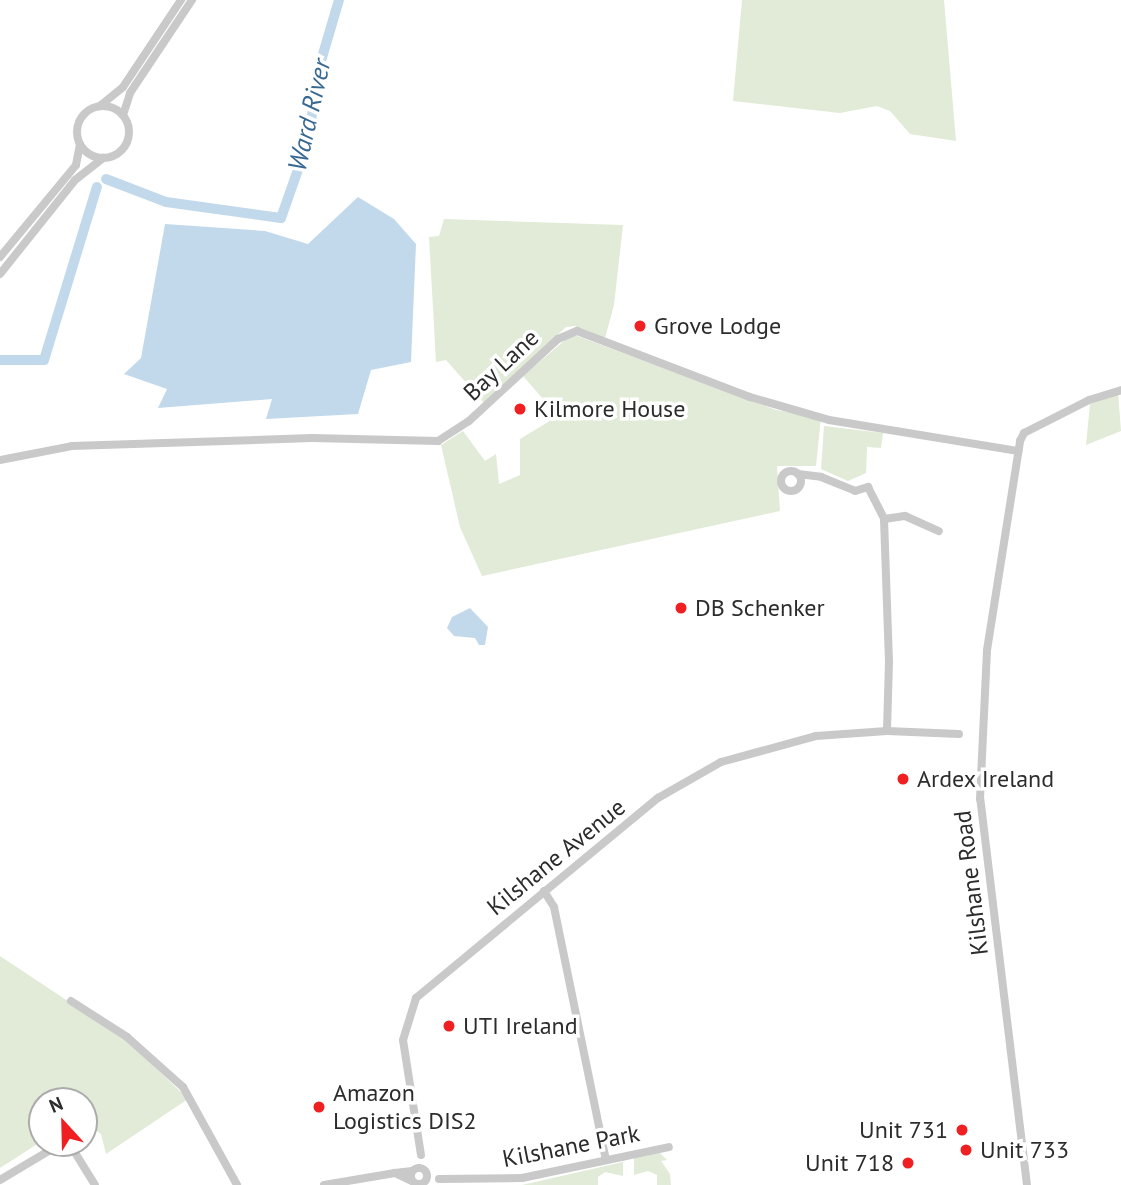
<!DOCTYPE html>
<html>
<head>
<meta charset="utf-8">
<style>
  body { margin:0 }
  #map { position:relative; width:1121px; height:1185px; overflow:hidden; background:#fff; font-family:"PT Sans",sans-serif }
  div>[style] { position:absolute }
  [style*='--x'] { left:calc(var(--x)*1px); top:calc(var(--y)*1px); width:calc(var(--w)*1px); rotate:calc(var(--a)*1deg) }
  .green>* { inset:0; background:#e1ebd7 }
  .water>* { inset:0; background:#c2d9ec }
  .river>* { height:10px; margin:-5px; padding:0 5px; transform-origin:5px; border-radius:5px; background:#c2d9ec }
  .minor>* { height:8px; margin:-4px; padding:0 4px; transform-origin:4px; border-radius:4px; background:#c9c9c9 }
  .minor>.ring { margin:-4px; padding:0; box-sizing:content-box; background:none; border:8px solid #c9c9c9; border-radius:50% }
  .dots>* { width:19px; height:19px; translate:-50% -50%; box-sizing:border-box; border:4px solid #fff; border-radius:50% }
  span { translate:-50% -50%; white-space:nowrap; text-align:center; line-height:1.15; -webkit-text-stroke:7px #fff; paint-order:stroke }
  .poi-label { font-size:24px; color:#2c2c2c }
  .left { translate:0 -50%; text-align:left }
  .right { translate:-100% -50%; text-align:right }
  .street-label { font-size:24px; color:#2c2c2c }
  .water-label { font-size:26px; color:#366892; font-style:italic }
  .north { position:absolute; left:28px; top:1087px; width:70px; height:70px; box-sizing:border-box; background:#fff; border:2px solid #ababab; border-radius:50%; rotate:338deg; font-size:19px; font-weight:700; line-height:28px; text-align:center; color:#2c2c2c }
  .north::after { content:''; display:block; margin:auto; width:24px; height:32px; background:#f02022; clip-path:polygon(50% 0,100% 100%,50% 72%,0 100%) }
</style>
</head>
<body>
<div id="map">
  <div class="green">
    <div style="clip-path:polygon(742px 0,944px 0,956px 141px,910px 134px,890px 111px,877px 106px,840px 113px,733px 101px)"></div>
    <div style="clip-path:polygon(444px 219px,623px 225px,614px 305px,605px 338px,575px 326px,566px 327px,484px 403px,446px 360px,436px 362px,429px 237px,439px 236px)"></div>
    <div style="clip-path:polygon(572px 334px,776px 410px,821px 417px,816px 466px,777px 466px,780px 511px,482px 576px,460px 527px,441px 445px,463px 431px,485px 461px,496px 454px,499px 484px,520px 475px,520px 439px,558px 416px,523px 376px)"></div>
    <div style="clip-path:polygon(1118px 393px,1121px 431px,1086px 445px,1090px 404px)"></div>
    <div style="clip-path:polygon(824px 426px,883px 433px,881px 448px,867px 447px,866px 473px,848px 481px,821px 469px)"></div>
    <div style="clip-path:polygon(0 956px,128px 1041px,188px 1099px,106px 1154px,101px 1134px,84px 1122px,84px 1101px,42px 1101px,42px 1141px,0 1168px)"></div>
    <div style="clip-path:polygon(660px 1153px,667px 1160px,661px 1161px,670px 1174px,671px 1185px,657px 1185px,657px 1175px,648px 1171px,634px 1175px,634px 1158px)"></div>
    <div style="clip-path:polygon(623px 1162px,623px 1176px,605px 1172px,598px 1177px,598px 1185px,522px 1185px)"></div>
  </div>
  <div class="water">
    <div style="clip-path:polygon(358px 197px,394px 219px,416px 244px,411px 362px,371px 370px,358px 414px,266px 419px,272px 399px,158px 408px,167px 389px,124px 374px,141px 358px,165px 224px,265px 231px,308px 244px)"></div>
    <div style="clip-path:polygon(470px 608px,488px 627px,485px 645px,479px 645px,475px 638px,454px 636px,447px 628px,452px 617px)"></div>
  </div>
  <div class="river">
    <div style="--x:106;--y:179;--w:64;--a:21"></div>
    <div style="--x:166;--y:202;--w:116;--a:7.9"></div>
    <div style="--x:281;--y:218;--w:78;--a:-70.6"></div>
    <div style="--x:307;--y:144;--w:84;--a:-80.4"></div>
    <div style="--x:321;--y:61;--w:64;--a:-73.6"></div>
    <div style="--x:0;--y:360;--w:44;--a:0"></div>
    <div style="--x:44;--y:360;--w:181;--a:-73"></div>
  </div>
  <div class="minor">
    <div style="--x:101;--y:105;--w:28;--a:-39"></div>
    <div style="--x:123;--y:87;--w:105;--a:-56.3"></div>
    <div class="ring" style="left:77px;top:106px;width:44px;height:44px"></div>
    <div style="--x:123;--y:115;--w:23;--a:-72"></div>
    <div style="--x:130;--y:93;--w:112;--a:-56.3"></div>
    <div style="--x:0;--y:257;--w:119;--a:-50.4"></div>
    <div style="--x:76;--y:165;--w:20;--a:-79"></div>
    <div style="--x:0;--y:274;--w:120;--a:-51.4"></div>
    <div style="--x:75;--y:180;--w:36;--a:-38"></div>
    <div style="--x:0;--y:460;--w:73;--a:-11"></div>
    <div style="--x:72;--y:446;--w:240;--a:-1.9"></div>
    <div style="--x:312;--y:438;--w:126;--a:1.4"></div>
    <div style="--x:438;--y:441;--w:37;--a:-33"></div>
    <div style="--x:469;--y:421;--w:121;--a:-42.7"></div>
    <div style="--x:558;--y:339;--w:21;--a:-23"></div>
    <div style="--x:577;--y:331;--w:185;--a:20.9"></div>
    <div style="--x:750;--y:397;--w:82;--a:16.2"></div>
    <div style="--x:829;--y:420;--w:192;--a:9.3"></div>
    <div class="ring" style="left:781px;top:471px;width:12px;height:12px"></div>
    <div style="--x:798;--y:474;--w:23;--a:7"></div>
    <div style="--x:821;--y:477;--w:37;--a:22"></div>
    <div style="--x:855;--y:491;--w:14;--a:-17"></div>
    <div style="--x:868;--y:487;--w:36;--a:63"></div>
    <div style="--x:884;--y:519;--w:143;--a:88"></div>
    <div style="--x:889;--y:662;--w:69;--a:91.7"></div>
    <div style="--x:884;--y:519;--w:21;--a:-8"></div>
    <div style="--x:905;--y:516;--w:37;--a:24"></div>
    <div style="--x:544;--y:891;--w:19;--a:58"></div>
    <div style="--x:554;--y:907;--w:258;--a:78.4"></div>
    <div style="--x:71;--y:1001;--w:67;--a:32.7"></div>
    <div style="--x:127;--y:1037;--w:75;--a:41.8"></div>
    <div style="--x:183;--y:1087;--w:112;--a:61.1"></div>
    <div style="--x:69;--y:1143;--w:49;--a:58.2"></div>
    <div style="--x:421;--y:1155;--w:116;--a:-98.9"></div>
    <div style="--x:403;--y:1040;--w:44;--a:-72.8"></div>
    <div style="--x:416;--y:998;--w:314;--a:-39.6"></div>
    <div style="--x:658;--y:798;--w:73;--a:-29.7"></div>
    <div style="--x:721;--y:762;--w:98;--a:-15.3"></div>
    <div style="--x:816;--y:736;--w:71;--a:-4"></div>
    <div style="--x:887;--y:731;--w:72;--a:2.4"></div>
    <div class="ring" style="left:411px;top:1168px;width:8px;height:8px"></div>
    <div style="--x:439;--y:1179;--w:83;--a:-0.7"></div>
    <div style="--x:522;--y:1178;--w:150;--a:-11.9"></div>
    <div style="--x:0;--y:1180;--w:72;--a:-30.8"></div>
    <div style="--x:412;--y:1181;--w:19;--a:-155"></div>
    <div style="--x:395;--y:1173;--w:17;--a:-7"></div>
    <div style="--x:324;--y:1185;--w:72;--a:-9.6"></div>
    <div style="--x:1027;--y:1185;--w:389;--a:-96.9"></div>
    <div style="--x:980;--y:799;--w:149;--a:-87.3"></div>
    <div style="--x:987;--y:650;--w:212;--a:-81"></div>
    <div style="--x:1020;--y:441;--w:9;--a:-63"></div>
    <div style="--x:1024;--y:433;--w:73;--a:-26.9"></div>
    <div style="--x:1089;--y:400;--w:34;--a:-17"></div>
  </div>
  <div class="dots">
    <div style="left:640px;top:326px;background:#f02022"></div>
    <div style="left:520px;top:409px;background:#f02022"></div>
    <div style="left:681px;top:608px;background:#f02022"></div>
    <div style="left:903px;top:779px;background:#f02022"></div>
    <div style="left:449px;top:1026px;background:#f02022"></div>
    <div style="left:319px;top:1107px;background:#f02022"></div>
    <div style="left:962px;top:1130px;background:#f02022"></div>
    <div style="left:966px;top:1150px;background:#f02022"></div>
    <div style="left:908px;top:1163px;background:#f02022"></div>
  </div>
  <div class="poi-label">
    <span class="left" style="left:654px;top:326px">Grove Lodge</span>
    <span class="left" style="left:534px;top:409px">Kilmore House</span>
    <span class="left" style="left:695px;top:608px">DB Schenker</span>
    <span class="left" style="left:917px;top:779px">Ardex Ireland</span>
    <span class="left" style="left:463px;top:1026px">UTI Ireland</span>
    <span class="left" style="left:333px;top:1107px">Amazon<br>Logistics DIS2</span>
    <span class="right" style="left:948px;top:1130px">Unit 731</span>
    <span class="left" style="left:980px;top:1150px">Unit 733</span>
    <span class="right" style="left:894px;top:1163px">Unit 718</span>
  </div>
  <div class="street-label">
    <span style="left:501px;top:365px;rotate:-43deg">Bay Lane</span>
    <span style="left:556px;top:857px;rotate:-39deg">Kilshane Avenue</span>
    <span style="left:971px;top:883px;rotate:-97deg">Kilshane Road</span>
    <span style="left:571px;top:1146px;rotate:-11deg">Kilshane Park</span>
  </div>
  <div class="water-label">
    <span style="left:309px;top:115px;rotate:-77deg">Ward River</span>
  </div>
  <div class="north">N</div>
</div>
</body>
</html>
